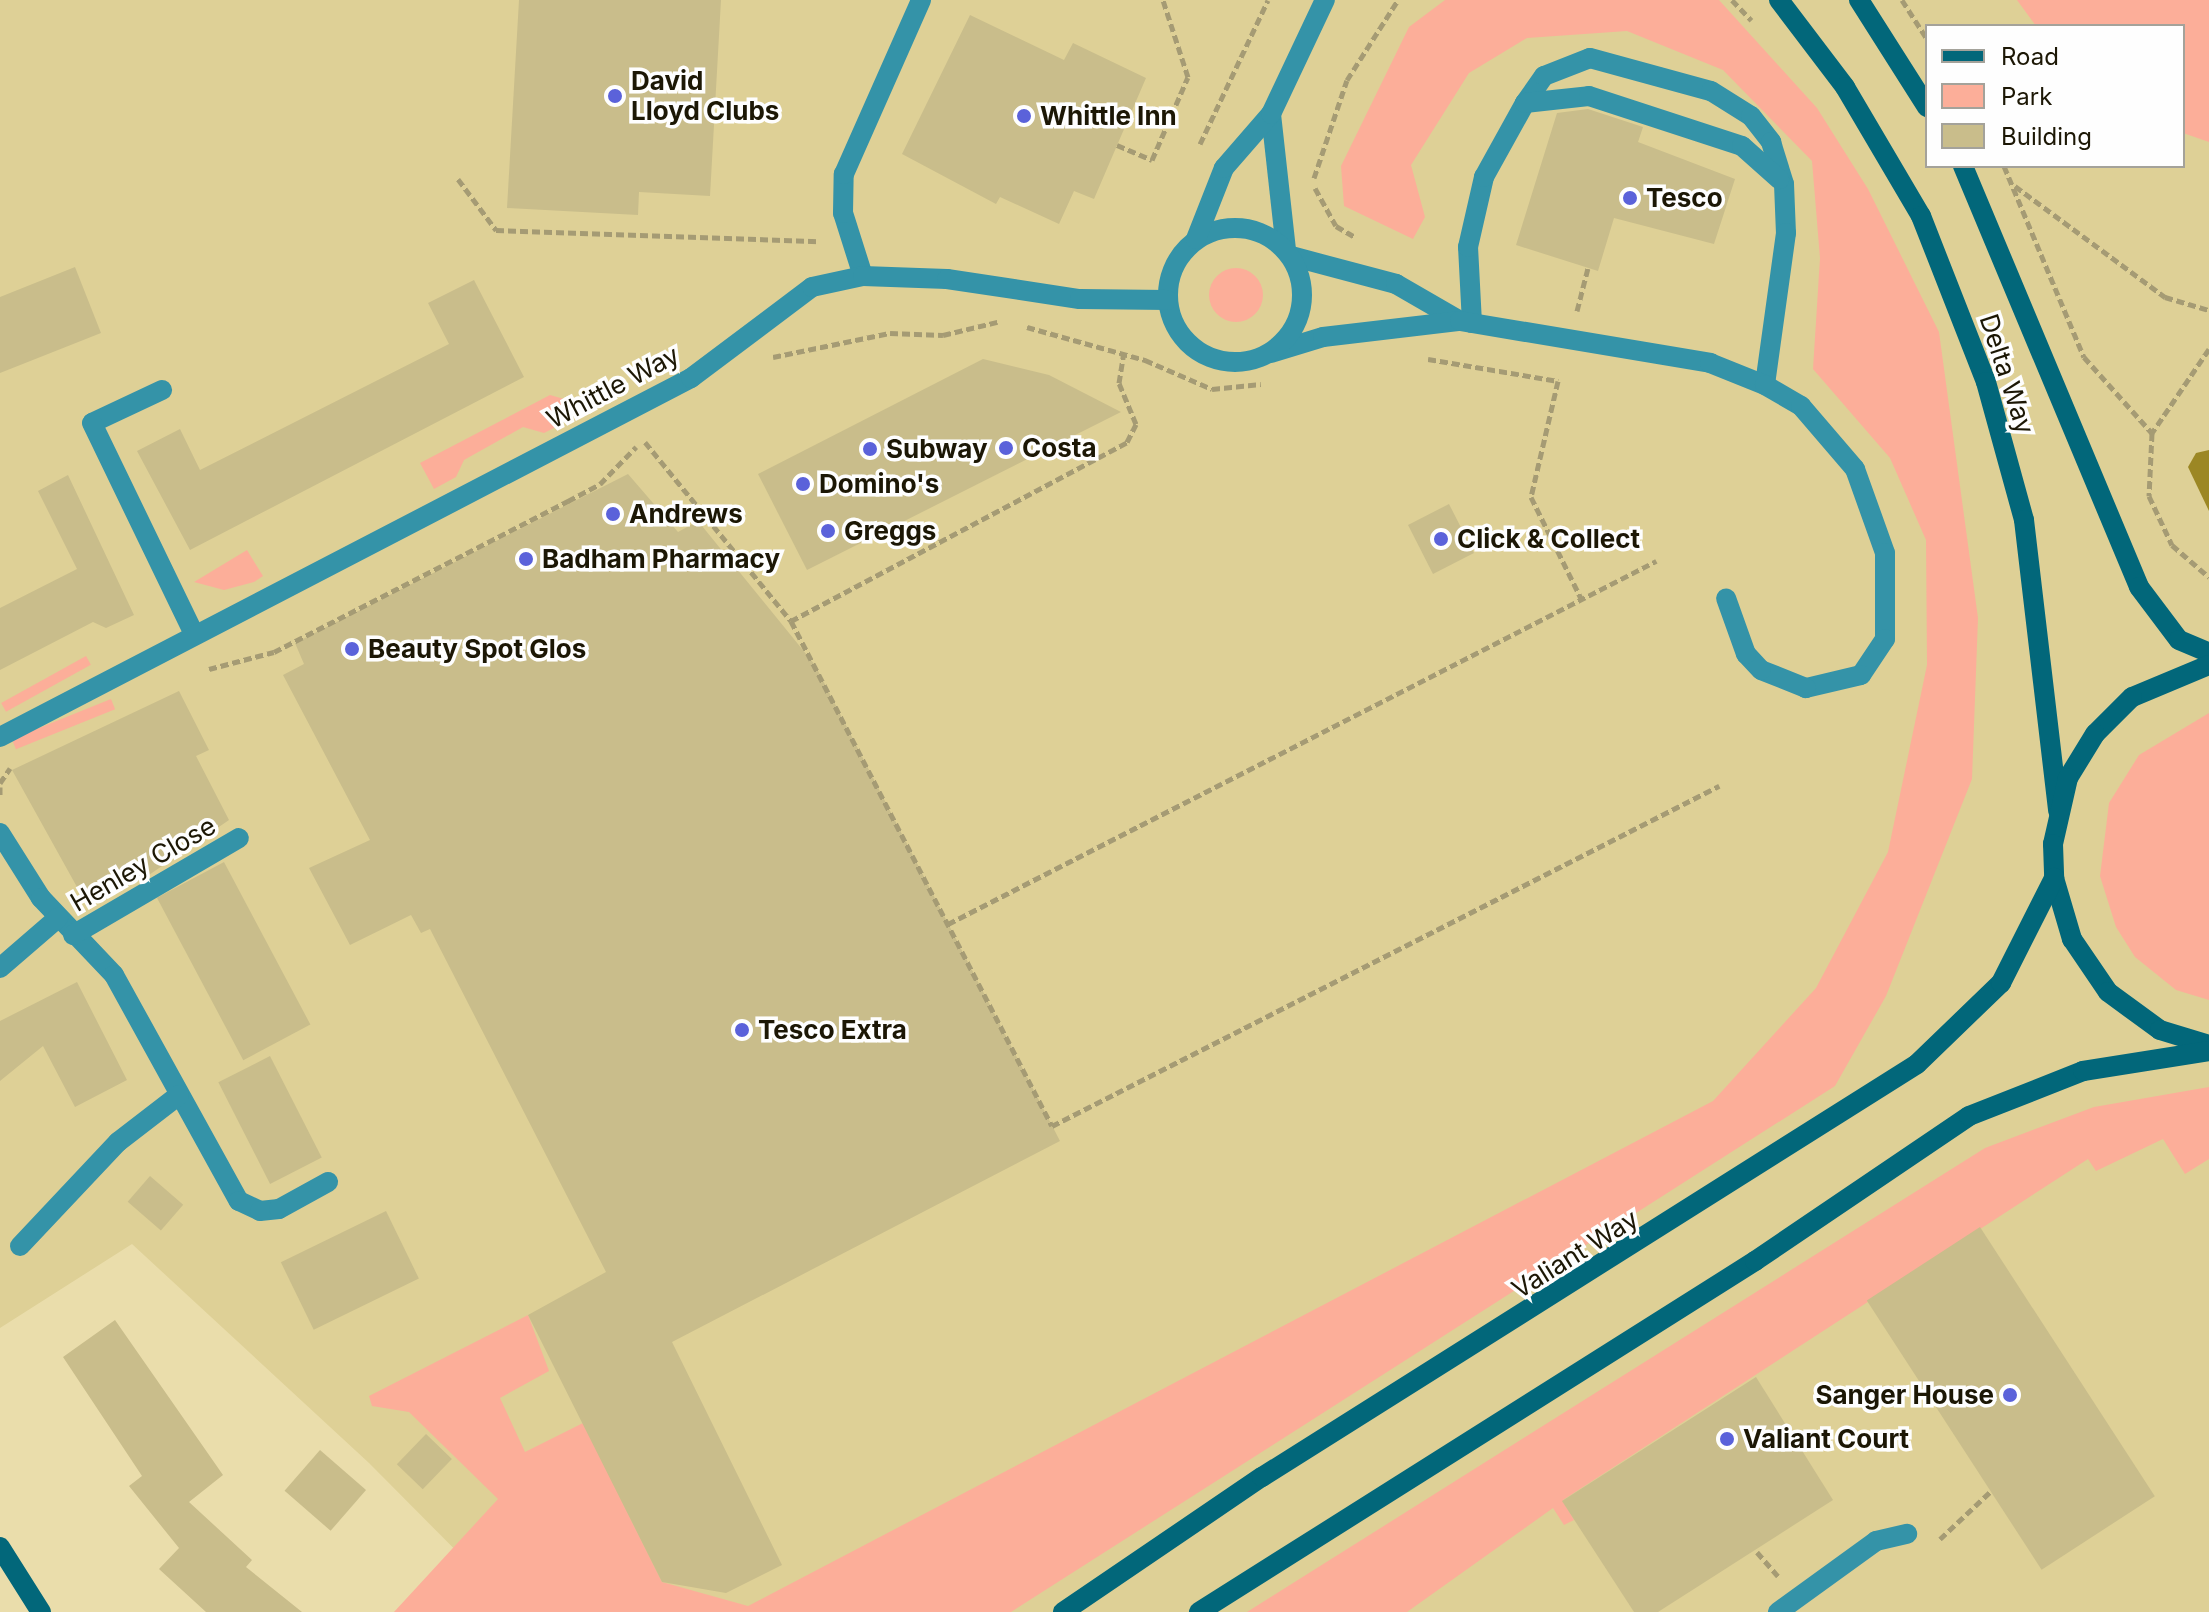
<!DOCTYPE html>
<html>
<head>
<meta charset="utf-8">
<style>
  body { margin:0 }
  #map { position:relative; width:2209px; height:1612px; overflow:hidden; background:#eaddab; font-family:Inter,sans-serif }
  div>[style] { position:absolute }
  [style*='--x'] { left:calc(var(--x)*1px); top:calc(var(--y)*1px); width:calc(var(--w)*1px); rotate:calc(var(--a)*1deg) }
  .built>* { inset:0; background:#ded096 }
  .green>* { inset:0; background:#fcae99; transform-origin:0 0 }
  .round { border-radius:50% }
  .water>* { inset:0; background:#9c8724 }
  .building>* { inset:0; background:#c9bd8b; transform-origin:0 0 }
  .path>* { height:5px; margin-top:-2.5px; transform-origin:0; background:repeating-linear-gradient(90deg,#a59b74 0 8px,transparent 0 12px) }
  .lane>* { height:20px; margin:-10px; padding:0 10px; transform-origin:10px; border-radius:10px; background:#3493a8 }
  .street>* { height:20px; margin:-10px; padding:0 10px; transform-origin:10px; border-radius:10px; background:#3493a8 }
  .street>.ring { margin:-10px; padding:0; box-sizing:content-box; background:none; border:20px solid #3493a8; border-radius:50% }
  .secondary>* { height:20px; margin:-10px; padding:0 10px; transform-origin:10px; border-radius:10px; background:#02677a }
  .dots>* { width:22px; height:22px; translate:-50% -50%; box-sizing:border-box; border:4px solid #fefefe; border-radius:50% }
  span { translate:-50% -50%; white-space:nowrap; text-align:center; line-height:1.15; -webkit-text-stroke:7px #fefefe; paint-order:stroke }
  .poi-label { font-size:26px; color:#1c1705; font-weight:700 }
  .left { translate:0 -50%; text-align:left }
  .right { translate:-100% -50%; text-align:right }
  .street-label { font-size:26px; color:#1c1705 }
  .legend { position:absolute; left:1925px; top:24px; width:260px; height:144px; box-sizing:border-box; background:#fefefe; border:2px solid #a4a29a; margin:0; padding:10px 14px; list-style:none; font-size:24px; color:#1c1705 }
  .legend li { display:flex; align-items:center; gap:16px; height:40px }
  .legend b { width:40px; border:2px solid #a4a29a }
</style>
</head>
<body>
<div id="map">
  <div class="built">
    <div style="clip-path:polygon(evenodd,0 0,2209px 0,2209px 1612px,517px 1612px,369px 1463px,132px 1244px,0 1328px,0 0,1927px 26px,2183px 26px,2183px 166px,1927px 166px,1927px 26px)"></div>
  </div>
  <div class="green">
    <div style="clip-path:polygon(1445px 0,1719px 0,1817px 108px,1868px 189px,1939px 332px,1978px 618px,1972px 779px,1886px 996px,1835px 1086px,1011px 1612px,394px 1612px,498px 1499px,409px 1412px,372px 1406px,369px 1396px,528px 1315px,549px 1371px,500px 1398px,525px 1452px,583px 1423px,662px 1582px,748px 1606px,1713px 1101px,1816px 988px,1888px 852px,1927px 665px,1926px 540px,1890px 458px,1813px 369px,1820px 258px,1812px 161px,1723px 70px,1627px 31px,1527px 38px,1469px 73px,1411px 165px,1425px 217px,1413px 239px,1344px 206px,1341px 166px,1409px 27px)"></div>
    <div style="clip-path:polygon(2017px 0,2209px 0,2209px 142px,2183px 133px,2183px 26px,2036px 26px)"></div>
    <div class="round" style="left:1209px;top:268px;width:54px;height:54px"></div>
    <div style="clip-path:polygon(550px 395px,564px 399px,557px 414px,562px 424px,544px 433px,523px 427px,464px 460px,456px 477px,434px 489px,420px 463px)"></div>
    <div style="clip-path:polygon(247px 550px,263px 576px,254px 582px,224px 590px,194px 582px)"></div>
    <div style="left:86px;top:656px;width:10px;height:97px;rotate:61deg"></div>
    <div style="left:111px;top:699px;width:11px;height:107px;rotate:68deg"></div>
    <div style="clip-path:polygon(2209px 713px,2209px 1000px,2176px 990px,2135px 957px,2116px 927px,2100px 876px,2109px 803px,2139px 755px)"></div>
    <div style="clip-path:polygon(2209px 1087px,2209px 1159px,2185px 1174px,2163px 1139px,2096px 1171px,2088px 1159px,1563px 1500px,1574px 1520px,1564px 1525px,1553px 1508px,1407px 1612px,1247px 1612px,1985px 1148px,2094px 1107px)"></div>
  </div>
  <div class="water">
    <div style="clip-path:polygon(2209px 450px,2209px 511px,2188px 467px,2196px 453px)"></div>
  </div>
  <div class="building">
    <div style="clip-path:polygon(519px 0,721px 0,710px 196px,639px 192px,638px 215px,507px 208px)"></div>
    <div style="clip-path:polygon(970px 15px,1064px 60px,1073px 43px,1146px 78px,1094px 199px,1074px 191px,1059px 224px,1000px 197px,996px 204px,902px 154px)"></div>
    <div style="clip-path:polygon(1588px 109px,1643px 127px,1638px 142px,1735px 179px,1714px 244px,1614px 218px,1598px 271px,1516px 245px,1557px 113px)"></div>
    <div style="clip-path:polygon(75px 267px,101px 333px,0 373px,0 297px)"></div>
    <div style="clip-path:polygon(474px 280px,524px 377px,190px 550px,137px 451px,180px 429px,200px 470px,449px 344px,428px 303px)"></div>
    <div style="clip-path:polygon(983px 359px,1049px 375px,1121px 412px,807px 570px,758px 474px)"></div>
    <div style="clip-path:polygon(628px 474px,678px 532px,698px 521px,815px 665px,1060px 1141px,672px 1342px,782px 1565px,726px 1593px,662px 1582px,528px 1315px,606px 1272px,430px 929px,421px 933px,411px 915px,350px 945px,309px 868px,370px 840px,283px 675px,304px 664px,295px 643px)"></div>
    <div style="clip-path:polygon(68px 475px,134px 615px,106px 628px,93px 622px,0 670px,0 608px,77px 569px,38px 491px)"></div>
    <div style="left:1449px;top:504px;width:55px;height:46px;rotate:63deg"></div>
    <div style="clip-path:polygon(179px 691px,209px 750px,196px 756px,229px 820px,146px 877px,141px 868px,82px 896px,12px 770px)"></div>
    <div style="left:224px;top:862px;width:184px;height:76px;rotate:62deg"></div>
    <div style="clip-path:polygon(77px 982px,127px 1080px,75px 1107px,43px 1046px,0 1081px,0 1021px)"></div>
    <div style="left:270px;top:1056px;width:114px;height:58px;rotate:63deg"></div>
    <div style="left:150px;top:1176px;width:44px;height:34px;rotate:41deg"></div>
    <div style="left:386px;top:1211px;width:75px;height:117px;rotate:64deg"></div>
    <div style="left:1980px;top:1227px;width:321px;height:135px;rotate:57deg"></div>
    <div style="clip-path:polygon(115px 1320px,223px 1475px,189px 1502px,252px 1560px,246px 1567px,302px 1612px,206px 1612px,159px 1569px,179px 1548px,129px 1486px,142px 1476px,63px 1357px)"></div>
    <div style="clip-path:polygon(1756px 1377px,1833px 1500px,1658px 1612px,1634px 1612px,1562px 1501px)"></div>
    <div style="left:426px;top:1434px;width:36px;height:42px;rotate:44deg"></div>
    <div style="left:320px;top:1450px;width:61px;height:54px;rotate:41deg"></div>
  </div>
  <div class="path">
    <div style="--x:1732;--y:0;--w:28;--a:46"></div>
    <div style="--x:1902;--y:0;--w:46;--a:57.3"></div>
    <div style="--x:1200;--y:144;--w:159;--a:-64.7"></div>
    <div style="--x:1117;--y:145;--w:38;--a:23"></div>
    <div style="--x:1152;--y:160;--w:90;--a:-66.6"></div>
    <div style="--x:1188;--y:77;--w:81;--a:-108"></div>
    <div style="--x:2004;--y:166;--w:207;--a:67.3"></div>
    <div style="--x:2084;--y:357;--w:102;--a:48.2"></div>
    <div style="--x:1314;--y:178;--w:103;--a:-71.4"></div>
    <div style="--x:1347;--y:80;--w:95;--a:-57.5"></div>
    <div style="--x:458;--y:179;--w:64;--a:53.3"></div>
    <div style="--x:496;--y:230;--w:323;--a:2"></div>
    <div style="--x:2015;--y:186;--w:187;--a:36.5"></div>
    <div style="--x:2165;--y:297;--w:46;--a:16.5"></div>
    <div style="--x:1315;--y:188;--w:43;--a:61.1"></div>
    <div style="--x:1336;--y:226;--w:22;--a:30"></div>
    <div style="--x:1577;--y:311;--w:44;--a:-75.7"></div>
    <div style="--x:1027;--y:327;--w:123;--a:15.6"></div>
    <div style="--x:1145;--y:360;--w:73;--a:23.4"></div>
    <div style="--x:1212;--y:389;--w:49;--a:-5.8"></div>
    <div style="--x:2209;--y:349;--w:102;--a:124.2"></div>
    <div style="--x:2152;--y:433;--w:63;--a:92.7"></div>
    <div style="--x:2149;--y:496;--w:54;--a:64.9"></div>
    <div style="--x:2172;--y:545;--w:49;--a:40.9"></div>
    <div style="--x:773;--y:357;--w:119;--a:-11.6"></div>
    <div style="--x:890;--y:333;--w:53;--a:2.2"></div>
    <div style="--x:943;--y:335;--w:56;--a:-13.5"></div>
    <div style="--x:1428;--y:359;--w:132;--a:9.6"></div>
    <div style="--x:1558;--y:381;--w:119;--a:103.1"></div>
    <div style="--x:1531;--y:497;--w:113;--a:63.7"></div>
    <div style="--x:645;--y:442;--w:231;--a:50.8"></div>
    <div style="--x:791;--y:621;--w:568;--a:62.67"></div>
    <div style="--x:1052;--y:1126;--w:749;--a:-27.01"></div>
    <div style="--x:791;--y:621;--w:381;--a:-28"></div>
    <div style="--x:1127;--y:442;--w:20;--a:-63"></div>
    <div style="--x:1136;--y:424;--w:44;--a:-112.5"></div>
    <div style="--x:1119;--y:383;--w:30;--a:-81"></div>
    <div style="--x:209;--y:669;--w:67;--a:-14.7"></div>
    <div style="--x:274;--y:652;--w:331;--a:-27.2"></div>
    <div style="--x:568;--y:501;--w:36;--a:-28"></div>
    <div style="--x:600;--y:484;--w:52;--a:-45.8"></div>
    <div style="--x:0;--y:783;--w:18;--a:-56"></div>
    <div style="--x:0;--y:787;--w:9;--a:90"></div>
    <div style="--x:948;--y:924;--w:796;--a:-27.14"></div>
    <div style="--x:1940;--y:1539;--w:71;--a:-43.3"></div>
    <div style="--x:1757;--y:1552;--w:32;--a:49"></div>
  </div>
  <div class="lane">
    <div style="--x:1525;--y:103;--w:33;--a:-55"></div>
    <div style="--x:1544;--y:76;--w:49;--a:-21.4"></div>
    <div style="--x:1590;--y:58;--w:125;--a:15.3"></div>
    <div style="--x:1711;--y:91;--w:47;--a:32"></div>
    <div style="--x:1751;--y:116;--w:33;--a:52"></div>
    <div style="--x:1771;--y:142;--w:44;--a:72.8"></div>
    <div style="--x:1784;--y:184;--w:49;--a:87.7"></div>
    <div style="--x:1786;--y:233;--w:153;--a:97.9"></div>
    <div style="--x:1291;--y:256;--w:109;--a:14.9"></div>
    <div style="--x:1396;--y:284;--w:74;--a:30"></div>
    <div style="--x:863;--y:276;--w:66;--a:-107.6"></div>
    <div style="--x:843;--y:213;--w:39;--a:-89"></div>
    <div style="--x:844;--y:174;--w:190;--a:-66.1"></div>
    <div style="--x:1472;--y:323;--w:76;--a:-93"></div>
    <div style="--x:1468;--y:247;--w:72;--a:-77.1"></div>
    <div style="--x:1484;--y:177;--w:85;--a:-61"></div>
    <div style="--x:1525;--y:103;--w:64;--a:-6.2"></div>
    <div style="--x:1589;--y:96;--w:161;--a:18.1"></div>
    <div style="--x:1742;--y:146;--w:50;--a:41.7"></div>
    <div style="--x:1271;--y:353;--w:54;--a:-17.1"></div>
    <div style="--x:1323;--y:337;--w:138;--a:-6.7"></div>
    <div style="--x:1460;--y:321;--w:254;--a:9.5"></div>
    <div style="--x:1710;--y:363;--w:59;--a:21.8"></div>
    <div style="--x:1765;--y:385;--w:42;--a:30.3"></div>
    <div style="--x:1801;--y:406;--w:83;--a:49.4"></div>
    <div style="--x:1855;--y:469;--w:89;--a:70.3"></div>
    <div style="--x:1885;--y:553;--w:86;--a:90"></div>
    <div style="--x:1885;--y:639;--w:43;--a:123.7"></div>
    <div style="--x:1861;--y:675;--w:57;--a:166.7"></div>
    <div style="--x:1806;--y:688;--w:48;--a:-158.2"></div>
    <div style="--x:1761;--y:670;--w:22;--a:-133"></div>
    <div style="--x:1746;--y:654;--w:59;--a:-109.7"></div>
    <div style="--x:1778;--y:1612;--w:121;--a:-35.9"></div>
    <div style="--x:1876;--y:1541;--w:32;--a:-13"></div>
  </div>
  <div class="street">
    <div style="--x:1271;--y:114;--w:137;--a:83.7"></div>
    <div class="ring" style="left:1168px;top:228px;width:114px;height:114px"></div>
    <div style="--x:1196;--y:239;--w:76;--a:-68.5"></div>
    <div style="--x:1224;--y:168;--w:72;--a:-49"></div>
    <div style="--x:1271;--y:114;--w:126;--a:-64.7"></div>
    <div style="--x:162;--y:390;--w:77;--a:154.8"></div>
    <div style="--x:92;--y:423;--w:232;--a:64.2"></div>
    <div style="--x:0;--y:737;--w:779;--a:-27.45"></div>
    <div style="--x:691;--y:378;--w:151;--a:-36.9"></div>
    <div style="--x:812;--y:287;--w:52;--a:-12.2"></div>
    <div style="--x:863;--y:276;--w:84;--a:2"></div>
    <div style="--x:947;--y:279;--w:134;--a:8.6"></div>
    <div style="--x:1080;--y:299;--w:87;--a:0.7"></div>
    <div style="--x:0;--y:833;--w:77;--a:57.8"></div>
    <div style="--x:41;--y:898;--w:106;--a:46.5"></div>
    <div style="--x:114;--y:975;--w:258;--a:61.1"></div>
    <div style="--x:239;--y:1201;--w:23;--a:25"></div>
    <div style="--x:260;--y:1211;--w:19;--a:-6"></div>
    <div style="--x:279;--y:1209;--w:56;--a:-28.9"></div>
    <div style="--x:73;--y:935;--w:192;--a:-30.3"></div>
    <div style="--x:0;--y:968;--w:77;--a:-40.8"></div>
    <div style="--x:20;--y:1246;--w:143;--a:-46.7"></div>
    <div style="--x:118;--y:1142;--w:77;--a:-37.6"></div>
  </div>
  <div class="secondary">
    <div style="--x:1779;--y:0;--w:109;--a:52.8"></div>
    <div style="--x:1845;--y:87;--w:150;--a:59.5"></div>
    <div style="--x:1921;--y:216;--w:178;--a:68.6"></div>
    <div style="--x:1986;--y:382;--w:143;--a:74.6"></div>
    <div style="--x:2024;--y:520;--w:293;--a:83.3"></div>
    <div style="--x:1859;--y:0;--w:127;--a:57.6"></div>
    <div style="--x:1963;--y:166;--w:456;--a:67.3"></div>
    <div style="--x:2139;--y:587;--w:66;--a:53"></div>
    <div style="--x:2179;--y:640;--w:33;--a:23"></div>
    <div style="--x:2209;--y:665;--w:83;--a:157.4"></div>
    <div style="--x:2132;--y:697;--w:52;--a:135"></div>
    <div style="--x:2095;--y:734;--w:52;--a:121.5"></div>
    <div style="--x:2068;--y:778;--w:68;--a:102.8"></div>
    <div style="--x:2053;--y:844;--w:34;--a:88"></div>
    <div style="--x:2054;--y:878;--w:64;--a:73.6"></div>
    <div style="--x:2072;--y:939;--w:64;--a:55.8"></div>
    <div style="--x:2108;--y:992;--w:64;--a:36.2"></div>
    <div style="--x:2160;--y:1030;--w:51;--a:17"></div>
    <div style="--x:0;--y:1547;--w:77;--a:57.8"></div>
    <div style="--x:1063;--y:1612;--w:240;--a:-34.2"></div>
    <div style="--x:1262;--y:1477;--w:774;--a:-32.23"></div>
    <div style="--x:1917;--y:1064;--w:117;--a:-44"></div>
    <div style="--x:2001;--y:983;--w:118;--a:-63.2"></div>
    <div style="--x:1199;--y:1612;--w:658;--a:-32.26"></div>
    <div style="--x:1755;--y:1261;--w:258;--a:-34.1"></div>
    <div style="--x:1969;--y:1116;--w:123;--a:-21.5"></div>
    <div style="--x:2083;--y:1071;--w:128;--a:-9"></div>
  </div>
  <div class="dots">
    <div style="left:615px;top:96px;background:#5b62da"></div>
    <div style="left:1024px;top:116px;background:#5b62da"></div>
    <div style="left:1630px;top:198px;background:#5b62da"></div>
    <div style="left:1006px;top:448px;background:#5b62da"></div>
    <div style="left:870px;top:449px;background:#5b62da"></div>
    <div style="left:803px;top:484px;background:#5b62da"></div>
    <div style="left:613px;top:514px;background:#5b62da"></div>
    <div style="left:828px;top:531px;background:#5b62da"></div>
    <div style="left:1441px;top:539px;background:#5b62da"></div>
    <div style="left:526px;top:559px;background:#5b62da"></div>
    <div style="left:352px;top:649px;background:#5b62da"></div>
    <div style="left:742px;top:1030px;background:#5b62da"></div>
    <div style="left:2010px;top:1395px;background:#5b62da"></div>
    <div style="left:1727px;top:1439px;background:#5b62da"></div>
  </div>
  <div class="poi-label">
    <span class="left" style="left:631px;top:96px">David<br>Lloyd Clubs</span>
    <span class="left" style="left:1040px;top:116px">Whittle Inn</span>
    <span class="left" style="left:1646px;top:198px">Tesco</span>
    <span class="left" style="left:1022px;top:448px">Costa</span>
    <span class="left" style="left:886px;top:449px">Subway</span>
    <span class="left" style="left:819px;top:484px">Domino's</span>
    <span class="left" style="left:629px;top:514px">Andrews</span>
    <span class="left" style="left:844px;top:531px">Greggs</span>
    <span class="left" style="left:1457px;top:539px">Click &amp; Collect</span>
    <span class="left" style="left:542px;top:559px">Badham Pharmacy</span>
    <span class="left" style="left:368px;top:649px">Beauty Spot Glos</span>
    <span class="left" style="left:758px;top:1030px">Tesco Extra</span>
    <span class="right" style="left:1994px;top:1395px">Sanger House</span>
    <span class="left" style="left:1743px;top:1439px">Valiant Court</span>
  </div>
  <div class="street-label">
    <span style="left:2007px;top:374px;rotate:72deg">Delta Way</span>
    <span style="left:613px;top:387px;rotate:-28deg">Whittle Way</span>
    <span style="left:143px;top:864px;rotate:-30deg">Henley Close</span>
    <span style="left:1575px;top:1254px;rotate:-32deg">Valiant Way</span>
  </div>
  <ul class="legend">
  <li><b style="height:10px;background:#02677a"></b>Road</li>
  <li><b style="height:22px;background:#fcae99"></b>Park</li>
  <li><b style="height:22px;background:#c9bd8b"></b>Building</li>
  </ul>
</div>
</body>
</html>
